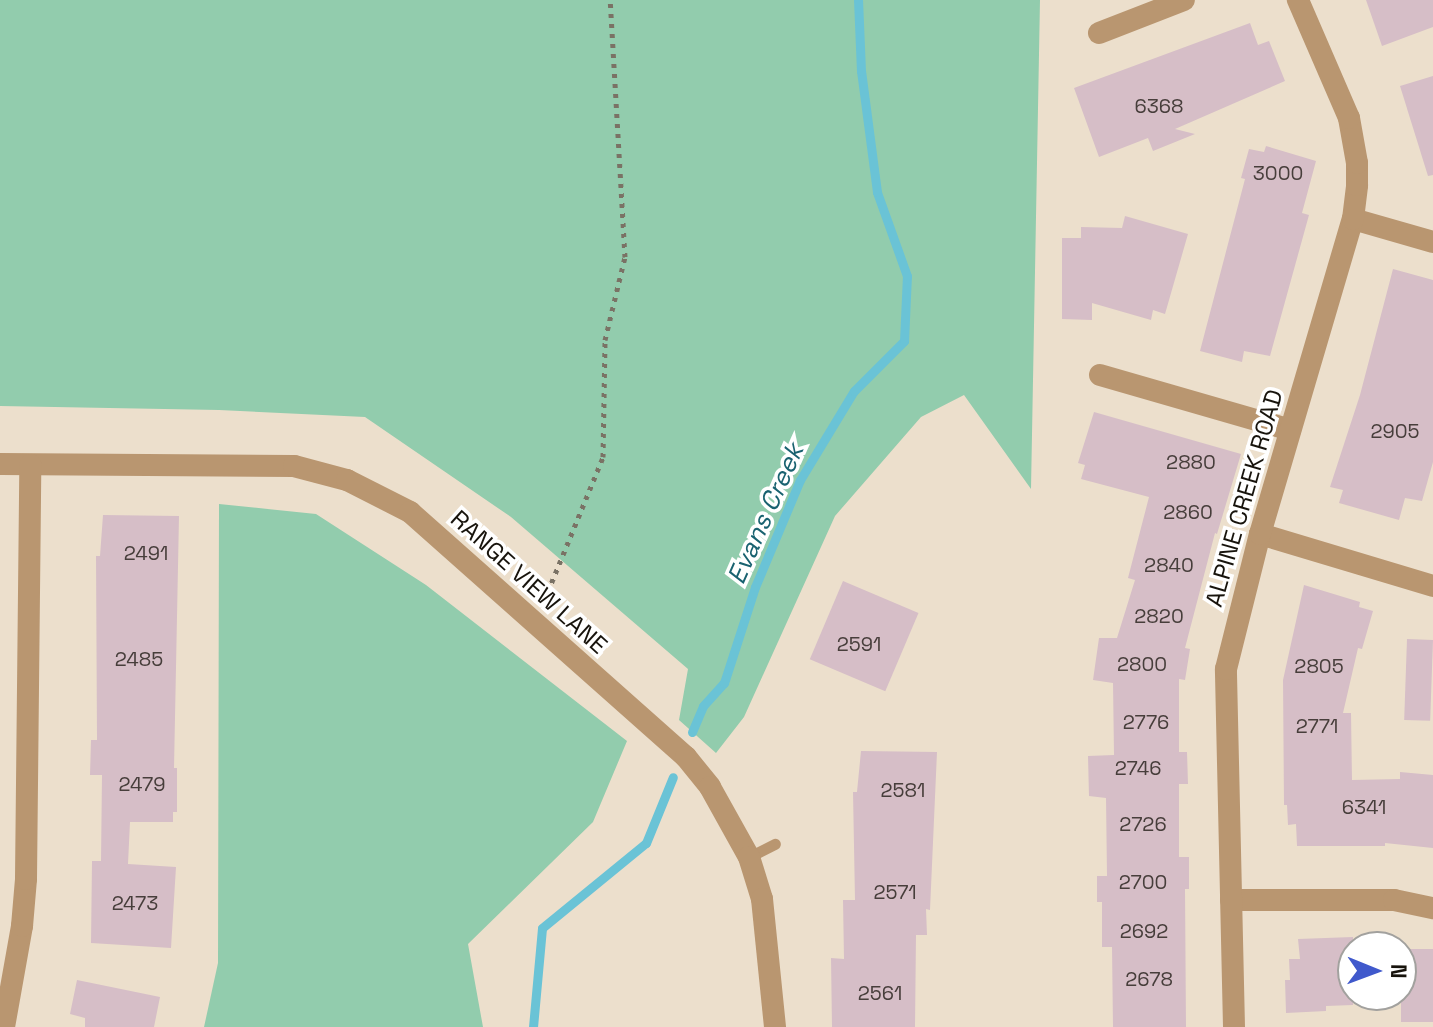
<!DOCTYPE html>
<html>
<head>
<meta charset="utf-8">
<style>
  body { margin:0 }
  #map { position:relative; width:1433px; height:1027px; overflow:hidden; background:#ecdfcc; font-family:"Space Grotesk",sans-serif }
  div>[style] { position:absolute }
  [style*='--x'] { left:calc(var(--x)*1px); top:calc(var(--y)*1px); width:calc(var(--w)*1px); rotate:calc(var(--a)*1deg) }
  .green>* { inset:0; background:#92ccad }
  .stream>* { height:9px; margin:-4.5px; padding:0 4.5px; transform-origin:4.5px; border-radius:4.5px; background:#6ac3d6 }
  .building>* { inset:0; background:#d6bec7; transform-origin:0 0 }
  .path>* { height:5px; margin-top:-2.5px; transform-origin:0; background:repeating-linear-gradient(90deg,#7a7265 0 4px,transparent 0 10px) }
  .service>* { height:11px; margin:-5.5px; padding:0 5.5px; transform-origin:5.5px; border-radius:5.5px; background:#b99670 }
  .minor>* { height:22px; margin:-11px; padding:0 11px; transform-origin:11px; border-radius:11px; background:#b99670 }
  span { translate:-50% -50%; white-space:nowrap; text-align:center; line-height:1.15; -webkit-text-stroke:7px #fff; paint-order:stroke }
  .number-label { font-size:20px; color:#473e3b }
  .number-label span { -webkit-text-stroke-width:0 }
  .street-label { font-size:24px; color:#17130c }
  .water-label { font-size:26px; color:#196270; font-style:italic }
  .north { position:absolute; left:1337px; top:931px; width:80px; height:80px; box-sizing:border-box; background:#fff; border:2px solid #a2a19e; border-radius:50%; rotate:91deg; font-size:22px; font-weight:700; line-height:32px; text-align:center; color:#17130c }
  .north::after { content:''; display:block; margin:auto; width:28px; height:36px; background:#4059cc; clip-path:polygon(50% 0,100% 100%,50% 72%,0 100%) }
</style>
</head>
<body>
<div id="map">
  <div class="green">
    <div style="clip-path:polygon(0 0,1040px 0,1031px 489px,964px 395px,921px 417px,835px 516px,744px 717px,716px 753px,679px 720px,688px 669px,511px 517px,365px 417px,219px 410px,0 406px)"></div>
    <div style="clip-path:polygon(219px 504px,316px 514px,426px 585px,627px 741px,593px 822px,468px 944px,483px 1027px,204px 1027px,218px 963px)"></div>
  </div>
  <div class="stream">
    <div style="--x:692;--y:732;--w:28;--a:-67"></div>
    <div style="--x:703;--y:706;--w:31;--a:-48"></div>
    <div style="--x:724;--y:683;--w:101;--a:-72.1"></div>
    <div style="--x:755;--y:587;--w:116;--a:-67.2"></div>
    <div style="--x:800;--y:480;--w:104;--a:-58.8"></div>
    <div style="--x:854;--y:391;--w:71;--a:-45"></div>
    <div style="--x:904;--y:341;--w:65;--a:-87.4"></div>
    <div style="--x:907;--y:276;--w:89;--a:-109.7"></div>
    <div style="--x:877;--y:192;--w:122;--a:-97.5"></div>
    <div style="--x:861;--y:71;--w:71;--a:-92.4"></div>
    <div style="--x:533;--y:1027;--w:99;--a:-84.8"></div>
    <div style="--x:542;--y:928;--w:134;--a:-39.3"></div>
    <div style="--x:646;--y:843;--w:71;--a:-67.8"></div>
  </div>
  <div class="building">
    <div style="clip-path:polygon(1366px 0,1433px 0,1433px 27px,1382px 46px)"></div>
    <div style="clip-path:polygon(1250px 23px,1258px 45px,1269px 41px,1285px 81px,1175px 129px,1195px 134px,1153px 151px,1148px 138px,1099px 157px,1074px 88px)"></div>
    <div style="clip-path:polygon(1433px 76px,1433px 175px,1428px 176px,1400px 86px)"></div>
    <div style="clip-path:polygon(1266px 146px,1316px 161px,1302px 213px,1309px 215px,1270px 356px,1244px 351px,1242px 362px,1200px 351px,1245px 179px,1241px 178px,1249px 149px,1264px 152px)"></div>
    <div style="clip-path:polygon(1125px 216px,1188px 234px,1165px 314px,1153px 310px,1151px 320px,1092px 303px,1092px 320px,1062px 319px,1062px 238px,1081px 238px,1081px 227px,1122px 228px)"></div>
    <div style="clip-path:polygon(1393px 269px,1433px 280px,1433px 462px,1422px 501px,1405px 498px,1399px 520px,1339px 503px,1343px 490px,1330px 487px,1360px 395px)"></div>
    <div style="clip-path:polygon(1094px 412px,1241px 454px,1217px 534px,1215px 533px,1185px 648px,1190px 649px,1185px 680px,1179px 679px,1179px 752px,1187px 752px,1188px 784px,1179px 784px,1179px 857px,1189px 857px,1189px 889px,1185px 889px,1186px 1027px,1113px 1027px,1112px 947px,1102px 947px,1102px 902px,1097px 902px,1097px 876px,1107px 876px,1106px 798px,1089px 796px,1088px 756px,1114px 755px,1113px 683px,1093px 680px,1099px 638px,1117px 638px,1135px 580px,1128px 578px,1149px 497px,1081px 479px,1085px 465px,1078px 463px)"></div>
    <div style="clip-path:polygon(103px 515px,179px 516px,174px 768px,177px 768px,177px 812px,173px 812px,173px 822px,130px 822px,128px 864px,176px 867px,171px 948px,91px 943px,92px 861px,101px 861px,102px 775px,90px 775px,91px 740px,97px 740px,96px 556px,100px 556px)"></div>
    <div style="left:843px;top:581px;width:82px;height:85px;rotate:23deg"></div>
    <div style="clip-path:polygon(1304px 585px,1360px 602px,1359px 607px,1373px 611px,1362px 649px,1358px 648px,1343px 713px,1351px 713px,1352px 780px,1400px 779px,1400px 772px,1433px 775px,1433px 848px,1385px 843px,1385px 846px,1297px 846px,1296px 824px,1288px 825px,1287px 805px,1284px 805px,1283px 680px)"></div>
    <div style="left:1407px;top:639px;width:26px;height:81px;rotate:2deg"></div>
    <div style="clip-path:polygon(861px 751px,937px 752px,930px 910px,926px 909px,927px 935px,916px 935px,915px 1027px,832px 1027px,831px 958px,844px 959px,843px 900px,855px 900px,853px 792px,857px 792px)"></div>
    <div style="clip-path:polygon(1353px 937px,1353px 1005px,1326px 1006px,1326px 1011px,1286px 1013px,1285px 980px,1290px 980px,1289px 959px,1300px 959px,1298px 939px)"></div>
    <div style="left:1433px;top:949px;width:73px;height:32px;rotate:90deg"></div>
    <div style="clip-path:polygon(77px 980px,160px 997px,154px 1027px,85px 1027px,85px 1018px,70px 1014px)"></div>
  </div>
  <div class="path">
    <div style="--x:544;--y:601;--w:156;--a:-67.7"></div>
    <div style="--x:603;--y:457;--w:117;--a:-89"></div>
    <div style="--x:605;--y:340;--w:85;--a:-76.5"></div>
    <div style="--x:625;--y:257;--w:257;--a:-93.3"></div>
  </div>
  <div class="service">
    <div style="--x:749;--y:857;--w:29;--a:-27"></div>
  </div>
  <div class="minor">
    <div style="--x:1099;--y:33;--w:91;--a:-21.2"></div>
    <div style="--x:1353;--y:219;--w:83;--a:16"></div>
    <div style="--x:1100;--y:375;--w:198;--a:16.1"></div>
    <div style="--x:0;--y:464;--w:294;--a:0.4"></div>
    <div style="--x:294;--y:466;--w:55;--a:14.8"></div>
    <div style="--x:347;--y:480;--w:71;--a:26.9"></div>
    <div style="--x:410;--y:512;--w:369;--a:41.6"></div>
    <div style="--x:686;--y:757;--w:38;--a:51"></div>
    <div style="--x:710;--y:787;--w:80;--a:60.9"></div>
    <div style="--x:749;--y:857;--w:44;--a:72.8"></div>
    <div style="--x:762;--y:899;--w:129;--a:84.2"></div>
    <div style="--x:1260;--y:534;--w:181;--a:16.7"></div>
    <div style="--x:1231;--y:900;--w:163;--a:0"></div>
    <div style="--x:1394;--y:900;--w:40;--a:12"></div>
    <div style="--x:4;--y:1027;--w:103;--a:-79.9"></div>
    <div style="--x:22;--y:926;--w:47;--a:-85.1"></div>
    <div style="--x:26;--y:879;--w:414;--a:-89.4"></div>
    <div style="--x:1234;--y:1027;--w:358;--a:-91.3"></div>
    <div style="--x:1226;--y:669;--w:139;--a:-75.9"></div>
    <div style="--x:1260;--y:534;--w:328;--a:-73.6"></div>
    <div style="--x:1353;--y:219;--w:34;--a:-83"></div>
    <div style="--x:1357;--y:185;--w:22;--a:-90"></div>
    <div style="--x:1357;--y:163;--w:46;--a:-100.1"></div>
    <div style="--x:1349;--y:118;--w:129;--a:-113.4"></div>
  </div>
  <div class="number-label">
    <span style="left:1159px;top:106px">6368</span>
    <span style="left:1278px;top:173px">3000</span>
    <span style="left:1395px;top:431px">2905</span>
    <span style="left:1191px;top:462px">2880</span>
    <span style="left:1188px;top:512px">2860</span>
    <span style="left:146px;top:553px">2491</span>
    <span style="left:1169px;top:565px">2840</span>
    <span style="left:1159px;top:616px">2820</span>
    <span style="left:859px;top:644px">2591</span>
    <span style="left:139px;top:659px">2485</span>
    <span style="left:1142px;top:664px">2800</span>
    <span style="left:1319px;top:666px">2805</span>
    <span style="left:1146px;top:722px">2776</span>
    <span style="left:1317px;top:726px">2771</span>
    <span style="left:1138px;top:768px">2746</span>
    <span style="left:142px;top:784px">2479</span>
    <span style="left:903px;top:790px">2581</span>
    <span style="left:1364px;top:807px">6341</span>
    <span style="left:1143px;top:824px">2726</span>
    <span style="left:1143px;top:882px">2700</span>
    <span style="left:895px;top:892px">2571</span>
    <span style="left:135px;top:903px">2473</span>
    <span style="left:1144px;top:931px">2692</span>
    <span style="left:1149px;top:979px">2678</span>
    <span style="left:880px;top:993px">2561</span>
  </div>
  <div class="street-label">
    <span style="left:1244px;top:498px;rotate:-74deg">ALPINE CREEK ROAD</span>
    <span style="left:529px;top:582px;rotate:42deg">RANGE VIEW LANE</span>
  </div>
  <div class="water-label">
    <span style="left:766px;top:514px;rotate:-66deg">Evans Creek</span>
  </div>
  <div class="north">N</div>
</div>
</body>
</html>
